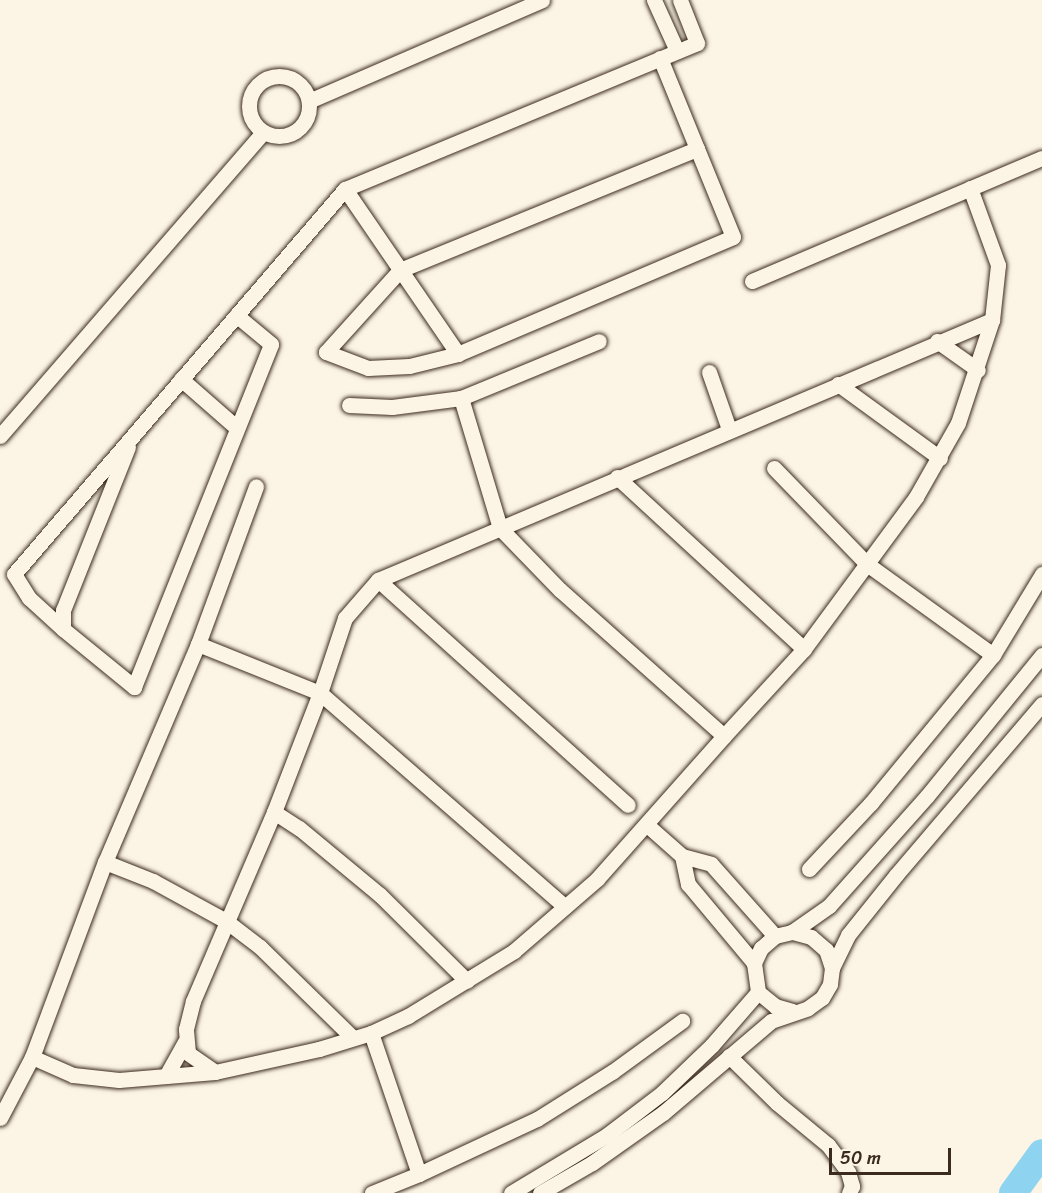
<!DOCTYPE html>
<html>
<head>
<meta charset="utf-8">
<style>
  body { margin:0 }
  #map { position:relative; width:1042px; height:1193px; overflow:hidden; background:#fcf5e5; font-family:Sriracha,sans-serif }
  div>[style] { position:absolute }
  [style*='--x'] { left:calc(var(--x)*1px); top:calc(var(--y)*1px); width:calc(var(--w)*1px); rotate:calc(var(--a)*1deg) }
  .river>* { height:28px; margin:-14px; padding:0 14px; transform-origin:14px; border-radius:14px; background:#8ed3ef }
  .roads { filter:drop-shadow(0 0 2px #3b2a1e) drop-shadow(0 0 2px #3b2a1e) }
  .minor>* { height:15px; margin:-7.5px; padding:0 7.5px; transform-origin:7.5px; border-radius:7.5px; background:#fcf5e5 }
  .minor>.ring { margin:-7.5px; padding:0; box-sizing:content-box; background:none; border:15px solid #fcf5e5; border-radius:50% }
  span { translate:-50% -50%; white-space:nowrap; text-align:center; line-height:1.15; -webkit-text-stroke:4.5px #fcf5e5; paint-order:stroke }
  .scale { position:absolute; left:829px; top:1148px; width:122px; height:27px; box-sizing:border-box; border:3px solid #3b2a1e; border-top:0; padding-left:8px; font-size:18px; line-height:21px; white-space:nowrap; color:#3b2a1e; -webkit-text-stroke:4px #fcf5e5; paint-order:stroke }
</style>
</head>
<body>
<div id="map">
  <div class="river">
    <div style="--x:1013;--y:1193;--w:49;--a:-54.1"></div>
  </div>
  <div class="roads">
    <div class="minor">
      <div style="--x:654;--y:0;--w:56;--a:65.7"></div>
      <div style="--x:660;--y:58;--w:193;--a:67.8"></div>
      <div style="--x:733;--y:237;--w:299;--a:157"></div>
      <div style="--x:458;--y:354;--w:50;--a:166.2"></div>
      <div style="--x:409;--y:366;--w:41;--a:177.2"></div>
      <div style="--x:368;--y:368;--w:45;--a:-159.1"></div>
      <div style="--x:326;--y:352;--w:110;--a:-47.9"></div>
      <div style="--x:400;--y:270;--w:321;--a:-22.2"></div>
      <div class="ring" style="left:249px;top:76px;width:45px;height:45px"></div>
      <div style="--x:309;--y:101;--w:254;--a:-23.4"></div>
      <div style="--x:970;--y:188;--w:82;--a:70"></div>
      <div style="--x:998;--y:265;--w:55;--a:96.2"></div>
      <div style="--x:345;--y:189;--w:200;--a:55.6"></div>
      <div style="--x:752;--y:281;--w:315;--a:-23"></div>
      <div style="--x:937;--y:341;--w:50;--a:35.3"></div>
      <div style="--x:709;--y:372;--w:60;--a:70.7"></div>
      <div style="--x:181;--y:379;--w:74;--a:41.2"></div>
      <div style="--x:838;--y:384;--w:126;--a:36"></div>
      <div style="--x:349;--y:405;--w:43;--a:2.7"></div>
      <div style="--x:392;--y:407;--w:70;--a:-7.4"></div>
      <div style="--x:461;--y:398;--w:149;--a:-22.4"></div>
      <div style="--x:0;--y:436;--w:402;--a:-49.1"></div>
      <div style="--x:128;--y:447;--w:175;--a:111.7"></div>
      <div style="--x:63;--y:610;--w:19;--a:90"></div>
      <div style="--x:63;--y:629;--w:92;--a:39.2"></div>
      <div style="--x:134;--y:687;--w:369;--a:-68.2"></div>
      <div style="--x:271;--y:344;--w:45;--a:-140.4"></div>
      <div style="--x:774;--y:468;--w:134;--a:45.9"></div>
      <div style="--x:867;--y:564;--w:155;--a:35.8"></div>
      <div style="--x:617;--y:477;--w:254;--a:42.6"></div>
      <div style="--x:378;--y:580;--w:336;--a:42"></div>
      <div style="--x:63;--y:629;--w:46;--a:-137.6"></div>
      <div style="--x:29;--y:598;--w:28;--a:-122"></div>
      <div style="--x:14;--y:574;--w:508;--a:-49.31"></div>
      <div style="--x:345;--y:189;--w:381;--a:-22.5"></div>
      <div style="--x:697;--y:43;--w:46;--a:-111.6"></div>
      <div style="--x:198;--y:644;--w:131;--a:21.9"></div>
      <div style="--x:320;--y:693;--w:79;--a:-71.6"></div>
      <div style="--x:345;--y:618;--w:50;--a:-49"></div>
      <div style="--x:378;--y:580;--w:667;--a:-22.95"></div>
      <div style="--x:992;--y:320;--w:108;--a:108.3"></div>
      <div style="--x:958;--y:423;--w:85;--a:119.6"></div>
      <div style="--x:916;--y:497;--w:189;--a:126.4"></div>
      <div style="--x:804;--y:649;--w:118;--a:132.6"></div>
      <div style="--x:274;--y:812;--w:30;--a:33"></div>
      <div style="--x:299;--y:828;--w:105;--a:39.6"></div>
      <div style="--x:380;--y:895;--w:122;--a:44.7"></div>
      <div style="--x:647;--y:825;--w:47;--a:41.5"></div>
      <div style="--x:682;--y:856;--w:30;--a:15"></div>
      <div style="--x:711;--y:864;--w:96;--a:48.4"></div>
      <div style="--x:682;--y:856;--w:29;--a:78"></div>
      <div style="--x:688;--y:884;--w:103;--a:50.1"></div>
      <div style="--x:105;--y:862;--w:52;--a:21.6"></div>
      <div style="--x:153;--y:881;--w:83;--a:28.7"></div>
      <div style="--x:226;--y:921;--w:43;--a:37.4"></div>
      <div style="--x:260;--y:947;--w:130;--a:44.4"></div>
      <div style="--x:809;--y:869;--w:91;--a:-46.8"></div>
      <div style="--x:871;--y:803;--w:192;--a:-50.5"></div>
      <div style="--x:993;--y:655;--w:95;--a:-58.8"></div>
      <div style="--x:792;--y:932;--w:45;--a:-35.1"></div>
      <div style="--x:829;--y:906;--w:147;--a:-48.3"></div>
      <div style="--x:927;--y:796;--w:182;--a:-50.8"></div>
      <div style="--x:832;--y:968;--w:37;--a:-64"></div>
      <div style="--x:848;--y:935;--w:77;--a:-51.3"></div>
      <div style="--x:896;--y:875;--w:225;--a:-49.5"></div>
      <div style="--x:371;--y:1033;--w:149;--a:71.2"></div>
      <div style="--x:419;--y:1174;--w:51;--a:158"></div>
      <div style="--x:729;--y:1056;--w:67;--a:44.4"></div>
      <div style="--x:777;--y:1103;--w:66;--a:39.5"></div>
      <div style="--x:828;--y:1145;--w:34;--a:53"></div>
      <div style="--x:848;--y:1172;--w:15;--a:74"></div>
      <div style="--x:852;--y:1186;--w:8;--a:113"></div>
      <div style="--x:32;--y:1057;--w:45;--a:23.7"></div>
      <div style="--x:73;--y:1075;--w:46;--a:6.2"></div>
      <div style="--x:119;--y:1080;--w:96;--a:-4.8"></div>
      <div style="--x:215;--y:1072;--w:107;--a:-12.5"></div>
      <div style="--x:319;--y:1049;--w:54;--a:-17.1"></div>
      <div style="--x:371;--y:1033;--w:41;--a:-24.7"></div>
      <div style="--x:408;--y:1016;--w:124;--a:-31.5"></div>
      <div style="--x:514;--y:951;--w:110;--a:-40.9"></div>
      <div style="--x:597;--y:879;--w:191;--a:-48.4"></div>
      <div style="--x:724;--y:736;--w:220;--a:-138.3"></div>
      <div style="--x:560;--y:590;--w:86;--a:-134.1"></div>
      <div style="--x:500;--y:528;--w:136;--a:-106.7"></div>
      <div style="--x:215;--y:1072;--w:33;--a:-145"></div>
      <div style="--x:188;--y:1053;--w:24;--a:-95"></div>
      <div style="--x:186;--y:1029;--w:29;--a:-76"></div>
      <div style="--x:193;--y:1001;--w:206;--a:-66.8"></div>
      <div style="--x:274;--y:812;--w:128;--a:-68.9"></div>
      <div style="--x:320;--y:693;--w:325;--a:41.1"></div>
      <div style="--x:166;--y:1076;--w:39;--a:-61"></div>
      <div style="--x:0;--y:1118;--w:69;--a:-62.3"></div>
      <div style="--x:32;--y:1057;--w:208;--a:-69.5"></div>
      <div style="--x:105;--y:862;--w:237;--a:-66.9"></div>
      <div style="--x:198;--y:644;--w:168;--a:-69.8"></div>
      <div style="--x:419;--y:1174;--w:130;--a:-25"></div>
      <div style="--x:537;--y:1119;--w:89;--a:-32.1"></div>
      <div style="--x:612;--y:1072;--w:87;--a:-36.1"></div>
      <div style="--x:511;--y:1193;--w:112;--a:-31.1"></div>
      <div style="--x:607;--y:1135;--w:69;--a:-37.4"></div>
      <div style="--x:662;--y:1093;--w:69;--a:-43.8"></div>
      <div style="--x:712;--y:1045;--w:70;--a:-49"></div>
      <div style="--x:540;--y:1193;--w:60;--a:-30"></div>
      <div style="--x:592;--y:1163;--w:87;--a:-35.2"></div>
      <div style="--x:663;--y:1113;--w:142;--a:-40.4"></div>
      <div style="--x:771;--y:1021;--w:39;--a:-19"></div>
      <div style="--x:808;--y:1008;--w:17;--a:-36"></div>
      <div style="--x:822;--y:998;--w:16;--a:-60"></div>
      <div style="--x:830;--y:984;--w:16;--a:-83"></div>
      <div style="--x:832;--y:968;--w:19;--a:-108"></div>
      <div style="--x:826;--y:950;--w:20;--a:-139"></div>
      <div style="--x:811;--y:937;--w:20;--a:-165"></div>
      <div style="--x:792;--y:932;--w:17;--a:167"></div>
      <div style="--x:775;--y:936;--w:18;--a:139"></div>
      <div style="--x:761;--y:948;--w:17;--a:115"></div>
      <div style="--x:754;--y:963;--w:29;--a:82"></div>
      <div style="--x:758;--y:992;--w:22;--a:39"></div>
      <div style="--x:775;--y:1006;--w:18;--a:16"></div>
    </div>
  </div>
  <div class="scale">50 m</div>
</div>
</body>
</html>
